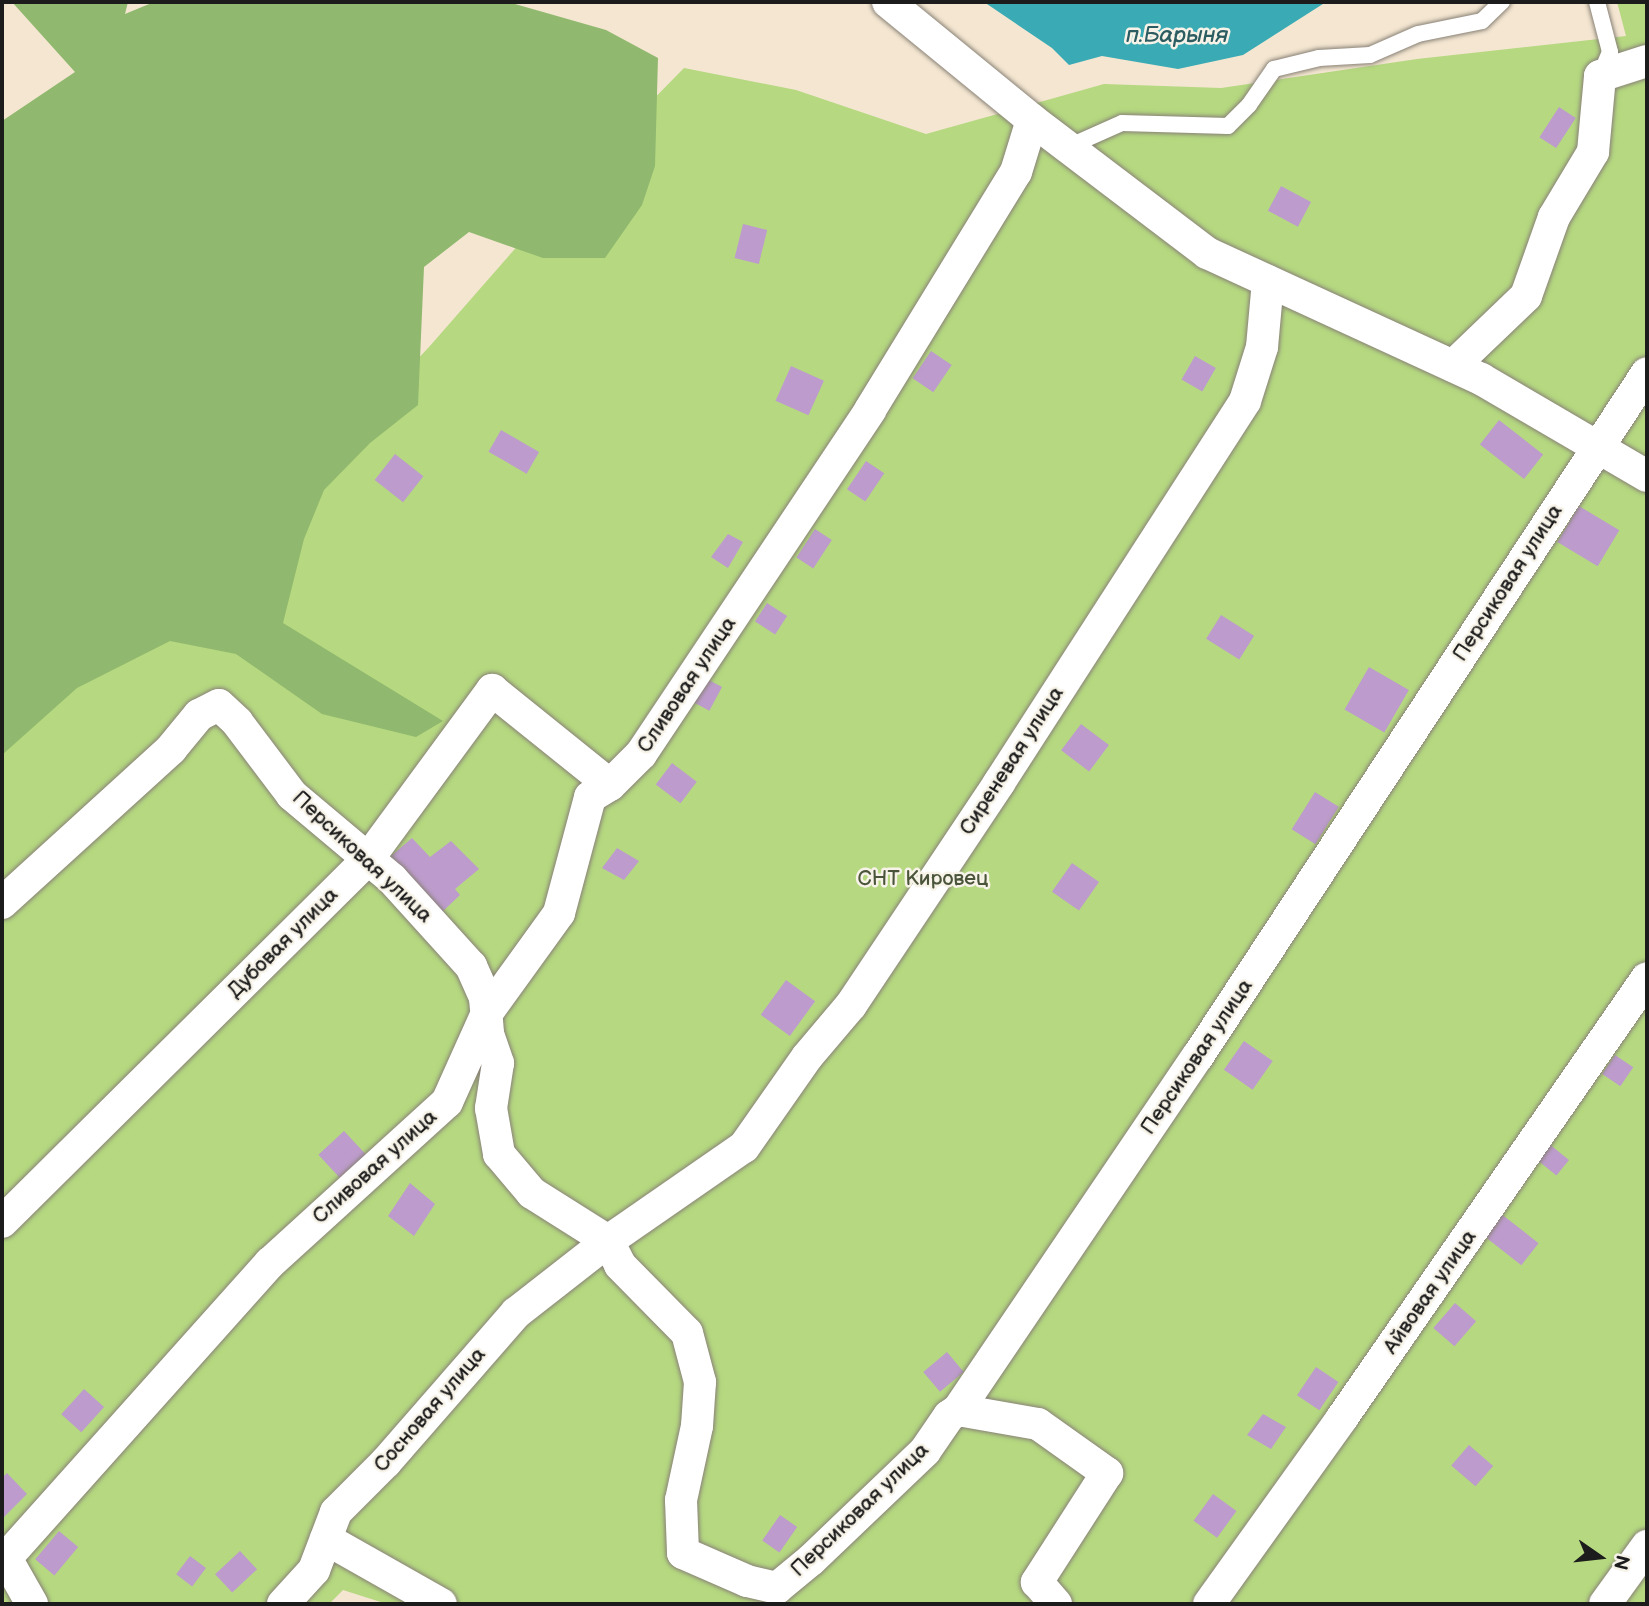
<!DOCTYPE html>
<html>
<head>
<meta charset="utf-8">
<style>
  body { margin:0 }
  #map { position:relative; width:1649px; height:1606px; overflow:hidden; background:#f4e6d1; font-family:"Balsamiq Sans",sans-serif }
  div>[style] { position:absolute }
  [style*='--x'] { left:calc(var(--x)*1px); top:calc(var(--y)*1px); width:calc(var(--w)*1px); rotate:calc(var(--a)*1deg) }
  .green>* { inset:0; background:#b5d880 }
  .forest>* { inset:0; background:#90b86e }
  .water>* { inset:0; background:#3aabb5 }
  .building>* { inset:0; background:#bd9ccd; transform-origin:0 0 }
  .roads { filter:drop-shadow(0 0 2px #888176) drop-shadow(0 0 2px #888176) }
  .lane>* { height:16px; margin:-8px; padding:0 8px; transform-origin:8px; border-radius:8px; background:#fff }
  .street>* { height:32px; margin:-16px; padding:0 16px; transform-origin:16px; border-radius:16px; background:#fff }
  span { translate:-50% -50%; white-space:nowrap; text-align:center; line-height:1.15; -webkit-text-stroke:5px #f7f3e8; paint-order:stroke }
  .street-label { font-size:21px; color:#1c1c1c }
  .park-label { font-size:21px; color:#4a543a }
  .water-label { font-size:23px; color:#2a5c61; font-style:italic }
  .frame { position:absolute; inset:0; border:4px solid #1c1c1c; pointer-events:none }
  .north { position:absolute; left:1565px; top:1522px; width:70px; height:70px; -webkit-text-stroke:5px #f7f3e8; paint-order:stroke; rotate:104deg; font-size:19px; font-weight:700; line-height:28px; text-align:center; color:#1c1c1c }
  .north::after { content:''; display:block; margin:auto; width:24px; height:32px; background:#1c1c1c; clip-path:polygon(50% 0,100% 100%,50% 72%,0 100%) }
</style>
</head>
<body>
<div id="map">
  <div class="green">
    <div style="clip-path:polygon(1617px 2px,1647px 2px,1647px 1604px,387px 1604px,343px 1590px,329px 1604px,2px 1604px,2px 712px,262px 524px,429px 347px,583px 171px,684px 68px,796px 90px,926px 134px,1104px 84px,1221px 88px,1417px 59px,1626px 36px)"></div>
  </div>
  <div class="forest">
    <div style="clip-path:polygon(12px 2px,128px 2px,125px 14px,154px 2px,508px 2px,606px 30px,658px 58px,655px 166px,642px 205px,605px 258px,543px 258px,469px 232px,424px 267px,418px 405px,370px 443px,324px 490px,304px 539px,283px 623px,443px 721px,416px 737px,322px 714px,236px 654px,170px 641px,77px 688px,2px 755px,2px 121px,75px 72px)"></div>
  </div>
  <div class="water">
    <div style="clip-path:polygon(984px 2px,1326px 2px,1243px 55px,1178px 69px,1102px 56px,1069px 65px,1052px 48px)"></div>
  </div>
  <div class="building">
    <div style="left:1559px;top:107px;width:20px;height:36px;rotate:33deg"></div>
    <div style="left:1281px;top:186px;width:34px;height:28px;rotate:28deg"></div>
    <div style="left:743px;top:224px;width:25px;height:35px;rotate:14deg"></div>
    <div style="left:931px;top:351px;width:25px;height:33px;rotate:34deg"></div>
    <div style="left:1195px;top:356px;width:24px;height:27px;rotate:30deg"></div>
    <div style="left:791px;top:366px;width:36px;height:38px;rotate:24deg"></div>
    <div style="left:1499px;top:420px;width:56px;height:31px;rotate:38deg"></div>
    <div style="left:501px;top:430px;width:44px;height:25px;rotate:30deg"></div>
    <div style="left:395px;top:454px;width:36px;height:33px;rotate:38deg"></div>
    <div style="left:866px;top:461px;width:22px;height:34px;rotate:34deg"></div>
    <div style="left:1579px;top:506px;width:47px;height:42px;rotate:31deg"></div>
    <div style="left:815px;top:529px;width:20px;height:34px;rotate:33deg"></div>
    <div style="clip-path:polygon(728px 534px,743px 542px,728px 568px,711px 557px)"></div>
    <div style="left:767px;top:603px;width:24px;height:22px;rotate:33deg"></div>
    <div style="left:1221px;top:615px;width:39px;height:28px;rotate:32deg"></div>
    <div style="left:1369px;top:667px;width:46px;height:49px;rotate:30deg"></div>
    <div style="left:707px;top:679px;width:17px;height:27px;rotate:28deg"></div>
    <div style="left:1081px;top:724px;width:35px;height:33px;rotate:37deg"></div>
    <div style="left:672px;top:763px;width:31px;height:27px;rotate:37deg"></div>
    <div style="left:1315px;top:792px;width:28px;height:44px;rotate:32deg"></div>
    <div style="clip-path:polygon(412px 838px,430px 857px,451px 841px,479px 869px,455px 889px,460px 895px,441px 913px,391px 856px)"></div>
    <div style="clip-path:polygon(617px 848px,639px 861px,624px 880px,602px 868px)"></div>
    <div style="left:1072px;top:863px;width:33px;height:35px;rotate:35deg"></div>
    <div style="left:786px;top:980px;width:36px;height:43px;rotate:36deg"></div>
    <div style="left:1244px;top:1041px;width:35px;height:35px;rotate:35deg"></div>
    <div style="left:1615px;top:1055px;width:22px;height:23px;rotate:34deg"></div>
    <div style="left:344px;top:1131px;width:38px;height:35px;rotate:47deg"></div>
    <div style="left:1548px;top:1143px;width:27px;height:20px;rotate:39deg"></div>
    <div style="clip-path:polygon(410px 1183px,435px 1204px,414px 1236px,388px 1216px)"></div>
    <div style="left:1500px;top:1213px;width:49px;height:28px;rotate:38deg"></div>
    <div style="left:1455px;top:1303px;width:28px;height:33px;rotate:41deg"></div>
    <div style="left:947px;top:1352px;width:26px;height:31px;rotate:50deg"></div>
    <div style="left:1316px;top:1367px;width:27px;height:34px;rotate:34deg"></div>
    <div style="left:84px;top:1389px;width:27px;height:34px;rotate:42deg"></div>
    <div style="clip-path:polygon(1263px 1414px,1286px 1427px,1271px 1449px,1247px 1435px)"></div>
    <div style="left:1469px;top:1445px;width:32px;height:27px;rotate:41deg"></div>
    <div style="clip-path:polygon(7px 1473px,27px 1494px,2px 1519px,2px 1478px)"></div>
    <div style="left:1213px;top:1494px;width:29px;height:33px;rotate:36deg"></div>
    <div style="left:780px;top:1515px;width:21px;height:31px;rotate:35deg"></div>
    <div style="left:59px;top:1531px;width:25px;height:37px;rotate:40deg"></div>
    <div style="left:240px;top:1551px;width:25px;height:34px;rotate:47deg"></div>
    <div style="left:190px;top:1556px;width:20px;height:23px;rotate:37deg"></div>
  </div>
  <div class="roads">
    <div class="lane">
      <div style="--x:1597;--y:2;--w:52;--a:75.4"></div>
      <div style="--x:1610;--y:52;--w:26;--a:113"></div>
      <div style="--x:1068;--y:147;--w:59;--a:-24"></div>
      <div style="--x:1122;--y:123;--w:106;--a:1.6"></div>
      <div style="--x:1228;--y:126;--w:30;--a:-45"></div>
      <div style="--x:1249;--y:105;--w:44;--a:-55.2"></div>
      <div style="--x:1274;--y:69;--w:46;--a:-13.7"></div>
      <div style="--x:1319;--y:58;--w:51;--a:-3.4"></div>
      <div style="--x:1370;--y:55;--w:52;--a:-23.6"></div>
      <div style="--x:1418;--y:34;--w:65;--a:-11.5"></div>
      <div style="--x:1482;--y:21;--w:28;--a:-44"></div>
    </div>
    <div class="street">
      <div style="--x:888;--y:2;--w:186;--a:39.3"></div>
      <div style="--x:1032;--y:120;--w:220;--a:37.2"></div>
      <div style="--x:1207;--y:253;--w:302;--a:24.7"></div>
      <div style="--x:1481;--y:379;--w:192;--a:30.3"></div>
      <div style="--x:1453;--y:366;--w:101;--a:-43.8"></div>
      <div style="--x:1526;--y:296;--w:84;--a:-70.5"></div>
      <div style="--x:1554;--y:217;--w:76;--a:-59"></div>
      <div style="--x:1593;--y:152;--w:76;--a:-84.7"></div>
      <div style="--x:1600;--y:76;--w:49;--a:-17.7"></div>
      <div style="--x:2;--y:903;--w:229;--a:-42.3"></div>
      <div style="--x:171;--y:749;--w:44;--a:-50.5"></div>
      <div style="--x:199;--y:715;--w:22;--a:-27"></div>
      <div style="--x:219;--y:705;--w:25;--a:43"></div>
      <div style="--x:237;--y:722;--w:91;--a:53"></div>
      <div style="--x:292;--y:795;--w:131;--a:40"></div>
      <div style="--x:392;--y:879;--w:118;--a:47.8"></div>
      <div style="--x:471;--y:966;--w:35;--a:66"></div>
      <div style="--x:485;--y:998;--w:36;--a:85"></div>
      <div style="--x:488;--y:1034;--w:31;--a:71"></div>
      <div style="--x:498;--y:1063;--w:46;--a:98.8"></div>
      <div style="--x:491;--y:1108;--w:47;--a:80.1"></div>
      <div style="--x:499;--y:1154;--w:51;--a:49.8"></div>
      <div style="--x:532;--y:1193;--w:90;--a:32.3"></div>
      <div style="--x:608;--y:1241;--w:27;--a:63"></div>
      <div style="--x:620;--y:1265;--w:95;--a:45.4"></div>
      <div style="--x:687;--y:1333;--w:51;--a:75.1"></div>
      <div style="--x:700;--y:1382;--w:44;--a:93.9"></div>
      <div style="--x:697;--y:1426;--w:76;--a:102.2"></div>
      <div style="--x:681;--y:1500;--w:53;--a:87.8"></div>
      <div style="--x:683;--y:1553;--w:70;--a:23.6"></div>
      <div style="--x:747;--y:1581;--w:31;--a:13"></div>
      <div style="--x:777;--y:1588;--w:44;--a:-39.5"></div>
      <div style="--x:811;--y:1560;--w:158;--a:-43.7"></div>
      <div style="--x:925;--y:1451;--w:42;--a:-55.6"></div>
      <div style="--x:949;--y:1416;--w:11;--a:-34"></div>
      <div style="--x:958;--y:1410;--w:428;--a:-55.9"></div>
      <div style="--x:1198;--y:1056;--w:817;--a:-56.68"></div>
      <div style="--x:2;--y:1222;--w:515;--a:-44.76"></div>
      <div style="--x:368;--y:859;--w:210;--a:-53.7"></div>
      <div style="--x:492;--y:690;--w:151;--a:38.8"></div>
      <div style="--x:958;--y:1410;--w:81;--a:9.9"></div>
      <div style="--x:1038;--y:1424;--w:85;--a:35.4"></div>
      <div style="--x:1107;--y:1473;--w:130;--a:122.7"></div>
      <div style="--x:1037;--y:1582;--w:29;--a:49"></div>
      <div style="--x:326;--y:1539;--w:132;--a:29.5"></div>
      <div style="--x:32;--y:1604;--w:53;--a:-119.5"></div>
      <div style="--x:6;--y:1558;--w:396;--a:-48.2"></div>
      <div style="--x:270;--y:1263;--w:239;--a:-42.3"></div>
      <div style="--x:447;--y:1102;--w:98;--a:-65.8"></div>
      <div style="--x:487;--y:1013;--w:123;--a:-54.2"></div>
      <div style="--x:559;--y:913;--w:120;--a:-75"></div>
      <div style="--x:590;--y:797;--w:23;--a:-31"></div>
      <div style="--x:610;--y:785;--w:44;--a:-45"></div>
      <div style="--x:641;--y:754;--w:413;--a:-56.3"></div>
      <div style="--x:870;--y:410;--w:279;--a:-58.5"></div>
      <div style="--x:1016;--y:172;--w:54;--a:-72.9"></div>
      <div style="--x:283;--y:1604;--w:46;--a:-47.6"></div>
      <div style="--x:314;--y:1570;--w:62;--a:-69.2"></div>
      <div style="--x:336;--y:1512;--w:71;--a:-45"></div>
      <div style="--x:386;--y:1462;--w:198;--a:-48.9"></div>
      <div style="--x:516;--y:1313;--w:117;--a:-38"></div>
      <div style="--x:608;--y:1241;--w:165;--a:-34.7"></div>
      <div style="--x:744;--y:1147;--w:110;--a:-55"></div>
      <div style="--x:807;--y:1057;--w:68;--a:-49.8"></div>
      <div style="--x:851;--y:1005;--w:267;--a:-56.3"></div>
      <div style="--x:999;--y:783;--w:454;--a:-57.2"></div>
      <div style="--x:1245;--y:401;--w:57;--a:-72.5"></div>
      <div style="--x:1262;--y:347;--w:66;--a:-84.8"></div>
      <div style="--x:1209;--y:1604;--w:229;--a:-54.4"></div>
      <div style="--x:1342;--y:1418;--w:535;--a:-55.27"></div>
      <div style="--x:1605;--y:1604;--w:72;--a:-54.1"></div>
    </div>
  </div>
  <div class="street-label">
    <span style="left:1508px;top:583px;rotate:-57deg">Персиковая улица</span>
    <span style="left:687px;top:685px;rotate:-56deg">Сливовая улица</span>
    <span style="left:1012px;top:761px;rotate:-57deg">Сиреневая улица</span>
    <span style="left:362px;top:857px;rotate:43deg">Персиковая улица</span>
    <span style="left:283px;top:943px;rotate:-45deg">Дубовая улица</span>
    <span style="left:1197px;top:1057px;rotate:-56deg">Персиковая улица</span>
    <span style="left:375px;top:1167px;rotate:-42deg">Сливовая улица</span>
    <span style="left:1430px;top:1292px;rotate:-55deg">Айвовая улица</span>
    <span style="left:430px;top:1410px;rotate:-49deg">Сосновая улица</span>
    <span style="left:860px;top:1510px;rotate:-44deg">Персиковая улица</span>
  </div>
  <div class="park-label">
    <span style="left:923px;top:879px">СНТ Кировец</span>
  </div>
  <div class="water-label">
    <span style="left:1177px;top:35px">п.Барыня</span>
  </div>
  <div class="frame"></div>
  <div class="north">N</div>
</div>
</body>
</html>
